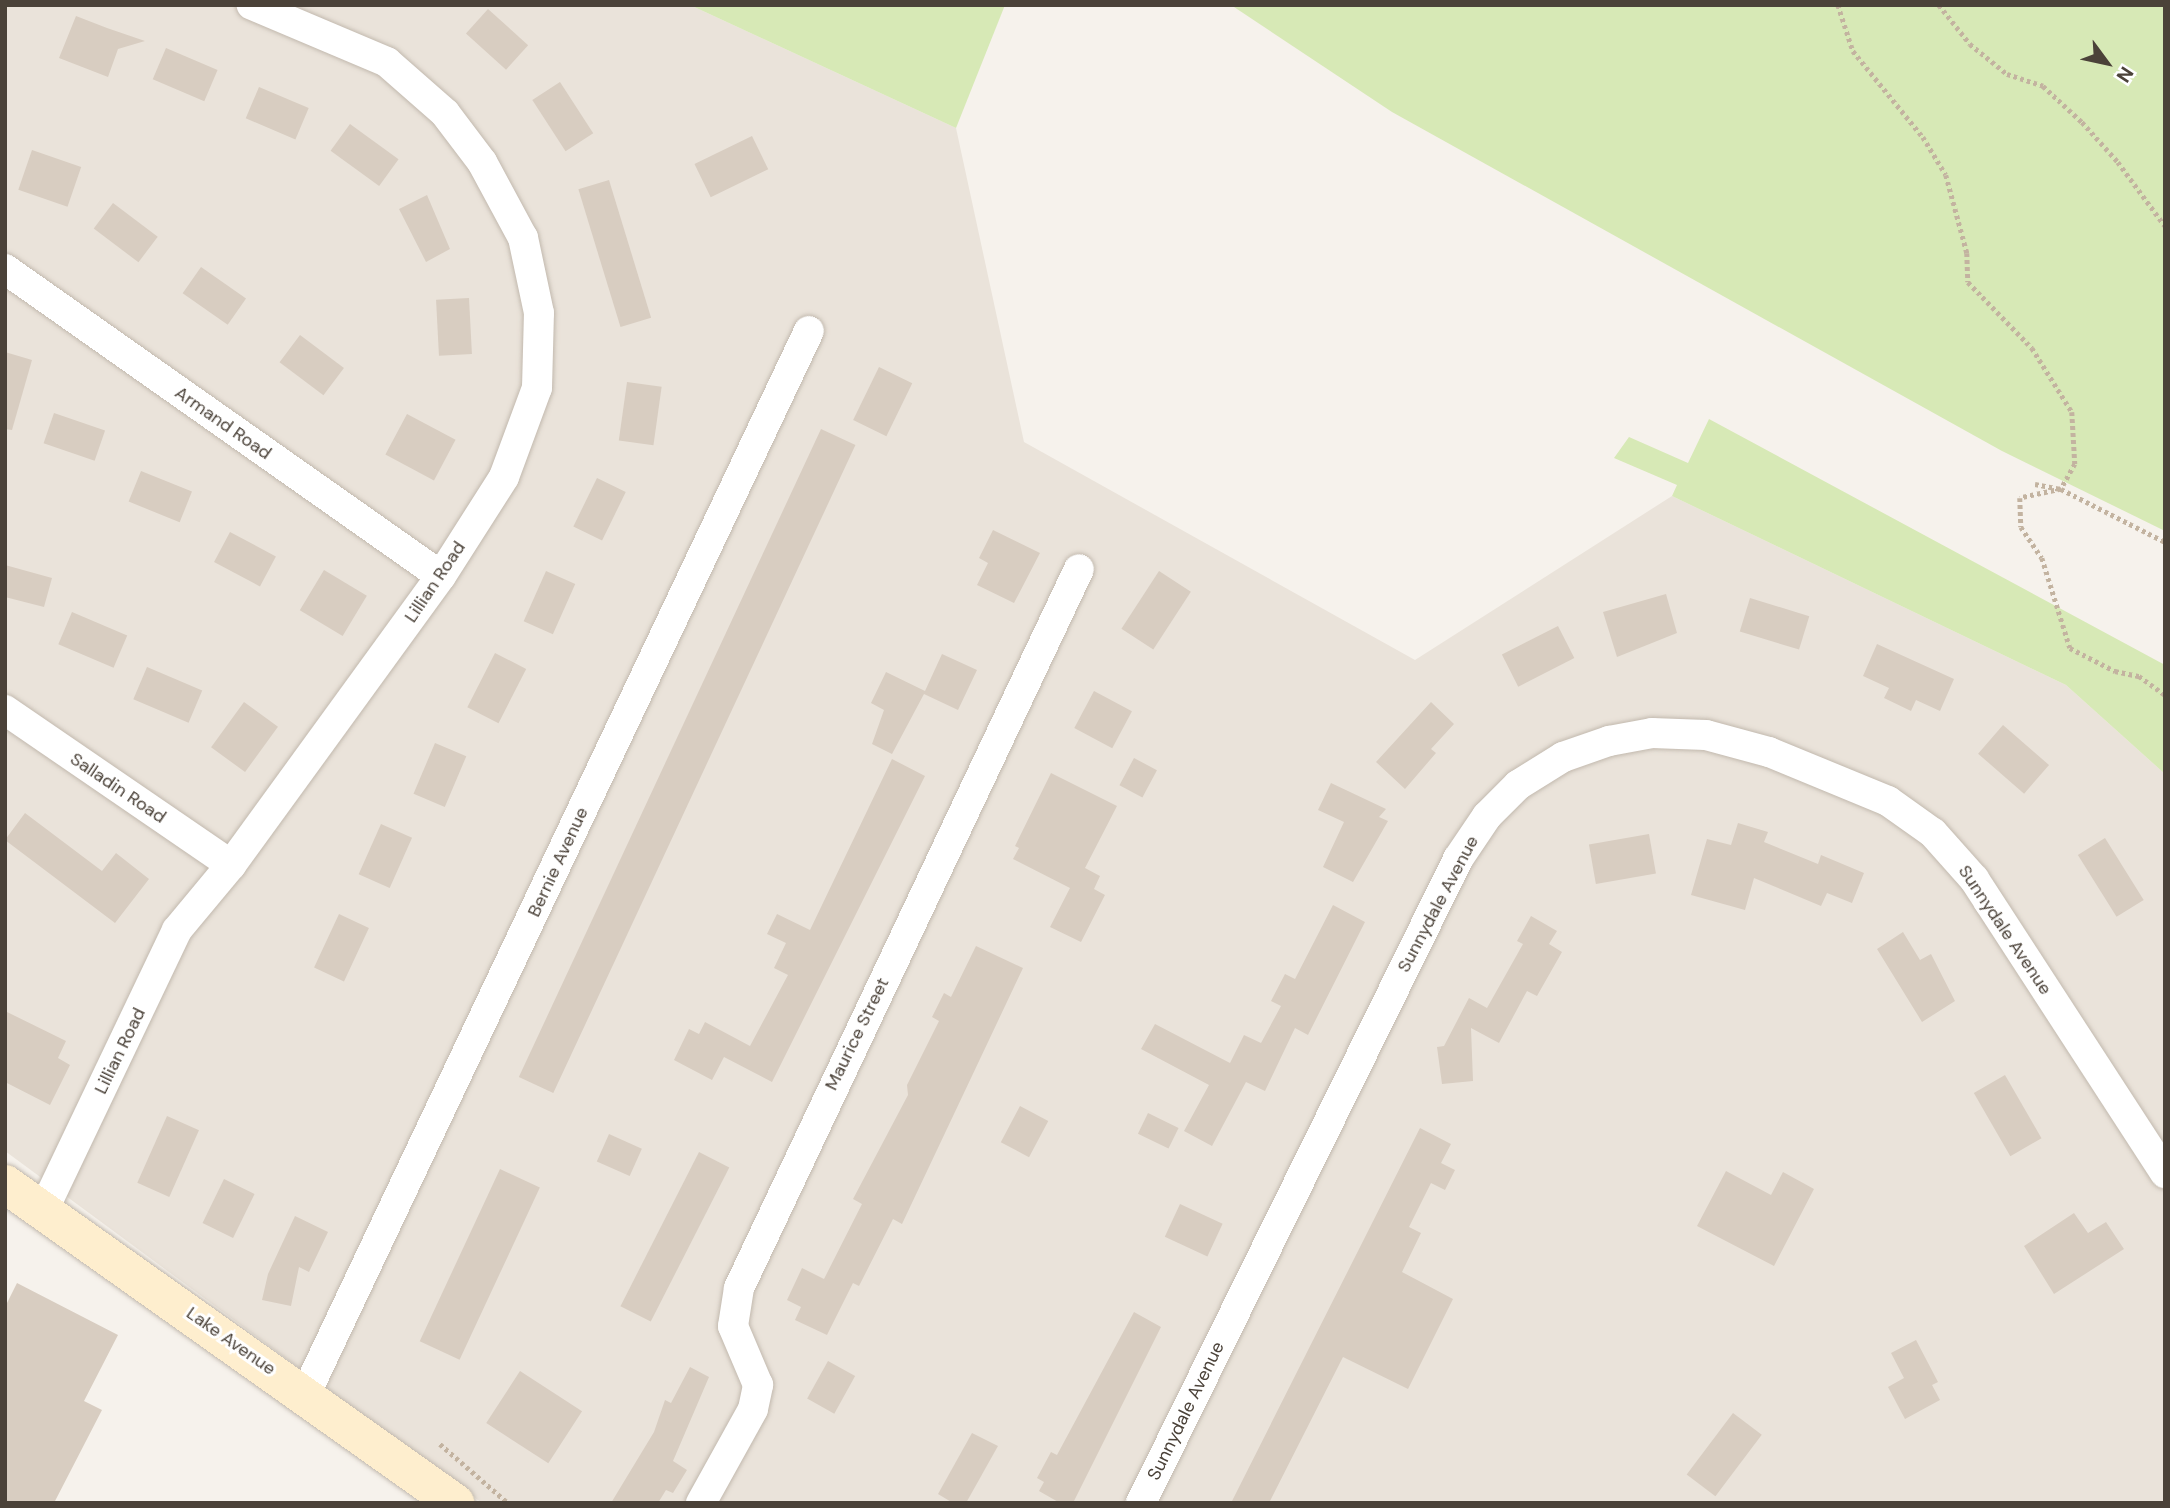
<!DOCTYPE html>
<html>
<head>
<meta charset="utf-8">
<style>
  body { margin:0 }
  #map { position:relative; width:2170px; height:1508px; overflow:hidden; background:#f6f2ec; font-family:"DM Sans",sans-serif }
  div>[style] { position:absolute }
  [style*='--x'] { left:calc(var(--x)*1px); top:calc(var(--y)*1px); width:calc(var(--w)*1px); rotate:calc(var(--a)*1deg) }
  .residential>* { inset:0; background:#eae3da }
  .green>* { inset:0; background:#d7e9b6 }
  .building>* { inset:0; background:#d8cdc1; transform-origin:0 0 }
  .path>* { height:4.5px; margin-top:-2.25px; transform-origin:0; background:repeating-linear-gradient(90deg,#c3b3a0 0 3.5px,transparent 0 7px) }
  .roads { filter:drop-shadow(0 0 2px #c2b9ae) drop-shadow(0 0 2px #c2b9ae) }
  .minor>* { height:30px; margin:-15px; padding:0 15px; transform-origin:15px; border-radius:15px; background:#fff }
  .secondary>* { height:38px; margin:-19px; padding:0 19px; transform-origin:19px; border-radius:19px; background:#feeece }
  span { translate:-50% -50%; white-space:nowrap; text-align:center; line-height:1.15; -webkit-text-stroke:6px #fff; paint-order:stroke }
  .street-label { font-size:18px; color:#4b4239 }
  .frame { position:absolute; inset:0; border:7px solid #4b4239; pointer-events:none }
  .north { position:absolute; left:2072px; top:28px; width:70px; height:70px; -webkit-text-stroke:5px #fff; paint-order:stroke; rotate:123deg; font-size:19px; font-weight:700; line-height:28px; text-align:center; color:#4b4239 }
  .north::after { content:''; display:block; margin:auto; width:24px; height:32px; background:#4b4239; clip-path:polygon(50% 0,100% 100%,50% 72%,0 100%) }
</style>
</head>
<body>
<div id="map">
  <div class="residential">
    <div style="clip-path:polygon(5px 5px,690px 5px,956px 128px,1024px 442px,1415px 660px,1672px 496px,2066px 685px,2165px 774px,2165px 1503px,482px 1503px,5px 1151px)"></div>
  </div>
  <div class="green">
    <div style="clip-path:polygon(690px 5px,1005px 5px,956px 128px)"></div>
    <div style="clip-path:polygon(1231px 5px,2165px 5px,2165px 531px,2002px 451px,1392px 112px)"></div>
    <div style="clip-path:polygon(1709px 419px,2165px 665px,2165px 774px,2066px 685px,1672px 496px,1677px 485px,1614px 458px,1629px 437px,1688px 463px)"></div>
  </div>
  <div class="building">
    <div style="left:488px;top:9px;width:54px;height:33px;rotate:42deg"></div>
    <div style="clip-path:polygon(76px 16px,107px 28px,145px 41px,118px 49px,108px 77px,59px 58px)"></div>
    <div style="left:166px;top:48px;width:56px;height:34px;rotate:23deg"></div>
    <div style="left:560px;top:82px;width:61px;height:33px;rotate:57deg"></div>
    <div style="left:259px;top:87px;width:54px;height:34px;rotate:23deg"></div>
    <div style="left:350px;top:124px;width:60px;height:33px;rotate:36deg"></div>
    <div style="left:752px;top:136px;width:37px;height:64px;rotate:64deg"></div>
    <div style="left:32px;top:150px;width:52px;height:42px;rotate:19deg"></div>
    <div style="left:609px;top:180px;width:144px;height:32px;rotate:73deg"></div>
    <div style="clip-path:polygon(427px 195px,450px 249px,426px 262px,399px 209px)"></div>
    <div style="left:113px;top:203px;width:56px;height:32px;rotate:37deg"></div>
    <div style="left:201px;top:267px;width:55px;height:32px;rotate:35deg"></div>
    <div style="left:469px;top:298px;width:56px;height:33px;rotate:87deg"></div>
    <div style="left:300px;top:335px;width:55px;height:34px;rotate:37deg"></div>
    <div style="clip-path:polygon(5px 352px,32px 360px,12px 430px,5px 429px)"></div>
    <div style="left:879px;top:367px;width:37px;height:59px;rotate:26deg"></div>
    <div style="left:627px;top:382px;width:35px;height:59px;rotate:8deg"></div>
    <div style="left:54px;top:413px;width:54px;height:32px;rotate:19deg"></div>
    <div style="left:407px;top:414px;width:55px;height:46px;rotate:28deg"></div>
    <div style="left:821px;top:429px;width:38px;height:715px;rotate:25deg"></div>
    <div style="left:141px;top:471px;width:55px;height:33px;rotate:22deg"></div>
    <div style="left:597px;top:478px;width:32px;height:54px;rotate:26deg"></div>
    <div style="clip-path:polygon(993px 530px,1040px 553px,1014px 603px,977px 585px,988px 563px,979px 558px)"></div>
    <div style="left:230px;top:532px;width:52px;height:34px;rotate:28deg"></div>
    <div style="clip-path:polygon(5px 565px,52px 578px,44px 607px,5px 597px)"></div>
    <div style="left:324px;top:570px;width:50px;height:47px;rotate:31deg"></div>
    <div style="left:546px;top:571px;width:32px;height:55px;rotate:24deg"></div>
    <div style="left:1159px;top:571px;width:38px;height:69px;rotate:33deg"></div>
    <div style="clip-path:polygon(1666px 594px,1677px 633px,1617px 657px,1603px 612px)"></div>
    <div style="left:1750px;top:598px;width:62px;height:35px;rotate:17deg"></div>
    <div style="left:72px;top:612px;width:60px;height:35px;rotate:23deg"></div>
    <div style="left:1558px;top:626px;width:36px;height:63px;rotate:63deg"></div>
    <div style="clip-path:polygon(1877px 644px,1954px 679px,1940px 711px,1916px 700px,1911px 711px,1884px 698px,1889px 688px,1863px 676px)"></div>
    <div style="left:495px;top:653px;width:35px;height:61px;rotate:27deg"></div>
    <div style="clip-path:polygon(942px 654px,977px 670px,958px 710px,924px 694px,892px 754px,872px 744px,884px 710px,871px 703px,886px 672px,925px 691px)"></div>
    <div style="left:147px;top:667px;width:60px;height:35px;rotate:23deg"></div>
    <div style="left:1094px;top:691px;width:43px;height:42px;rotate:28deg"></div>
    <div style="left:244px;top:702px;width:42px;height:56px;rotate:36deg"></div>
    <div style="clip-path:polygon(1431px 702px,1454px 724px,1431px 749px,1436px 753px,1405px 789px,1376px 762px)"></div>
    <div style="left:2003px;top:725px;width:61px;height:38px;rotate:41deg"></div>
    <div style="left:435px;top:743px;width:34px;height:55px;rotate:23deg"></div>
    <div style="left:1134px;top:758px;width:26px;height:31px;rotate:28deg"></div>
    <div style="clip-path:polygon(892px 759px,925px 776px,772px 1082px,724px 1057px,712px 1080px,674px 1060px,689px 1029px,699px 1034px,705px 1022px,750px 1046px,788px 975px,774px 968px,786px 943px,767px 934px,777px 914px,810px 930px)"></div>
    <div style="clip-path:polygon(1051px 773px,1117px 806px,1085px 868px,1100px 876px,1094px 889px,1105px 895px,1081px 942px,1050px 927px,1070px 888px,1013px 859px,1019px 848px,1015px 846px)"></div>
    <div style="clip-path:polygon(1331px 783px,1386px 809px,1379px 817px,1388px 821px,1353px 882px,1323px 867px,1344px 822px,1318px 810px)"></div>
    <div style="clip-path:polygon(25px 813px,102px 871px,116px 853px,149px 879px,115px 923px,5px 840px)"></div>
    <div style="clip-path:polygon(1738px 823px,1768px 832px,1764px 842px,1818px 864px,1821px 855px,1864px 873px,1852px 903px,1827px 893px,1821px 906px,1754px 878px,1745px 910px,1691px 895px,1707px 839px,1731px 845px)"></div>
    <div style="left:381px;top:824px;width:34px;height:55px;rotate:24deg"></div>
    <div style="left:1649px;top:834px;width:40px;height:61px;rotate:80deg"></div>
    <div style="left:2105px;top:838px;width:73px;height:32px;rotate:58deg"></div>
    <div style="clip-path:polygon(1333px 905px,1365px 922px,1308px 1035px,1295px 1028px,1265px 1091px,1246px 1082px,1212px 1146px,1184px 1131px,1209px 1085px,1141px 1049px,1155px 1024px,1230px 1063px,1244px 1035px,1261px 1043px,1281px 1006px,1271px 1001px,1285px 974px,1295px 979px)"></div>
    <div style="left:339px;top:914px;width:33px;height:59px;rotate:25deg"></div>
    <div style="clip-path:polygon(1531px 916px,1557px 931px,1549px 944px,1562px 952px,1537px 996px,1527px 991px,1499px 1043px,1471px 1028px,1473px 1081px,1442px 1084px,1437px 1047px,1444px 1046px,1469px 998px,1487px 1008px,1523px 944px,1517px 941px)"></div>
    <div style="clip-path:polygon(1903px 932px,1920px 960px,1931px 954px,1955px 1001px,1922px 1022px,1877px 949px)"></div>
    <div style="clip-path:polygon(976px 946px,1023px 968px,902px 1224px,893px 1219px,859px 1286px,853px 1283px,827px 1335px,795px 1320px,801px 1307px,787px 1300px,802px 1268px,824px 1279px,862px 1204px,853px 1199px,908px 1095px,907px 1085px,939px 1021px,932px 1017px,944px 993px,951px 997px)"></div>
    <div style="clip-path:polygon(5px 1011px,66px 1041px,58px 1058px,70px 1065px,50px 1105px,5px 1082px)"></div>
    <div style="left:2005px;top:1075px;width:73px;height:36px;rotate:60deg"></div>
    <div style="left:1020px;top:1106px;width:32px;height:41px;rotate:28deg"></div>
    <div style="left:1148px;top:1113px;width:34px;height:23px;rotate:26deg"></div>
    <div style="left:167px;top:1116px;width:35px;height:73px;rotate:24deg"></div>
    <div style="clip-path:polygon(1420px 1128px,1451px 1144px,1441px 1163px,1455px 1170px,1445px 1190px,1431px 1183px,1409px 1227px,1421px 1233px,1402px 1272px,1453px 1299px,1408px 1389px,1343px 1357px,1269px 1503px,1231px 1503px)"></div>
    <div style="left:609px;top:1134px;width:36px;height:30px;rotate:24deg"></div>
    <div style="left:699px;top:1152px;width:34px;height:173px;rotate:27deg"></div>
    <div style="left:500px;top:1169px;width:44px;height:190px;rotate:25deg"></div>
    <div style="clip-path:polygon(1726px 1171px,1771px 1195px,1783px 1172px,1814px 1189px,1774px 1266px,1697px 1226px)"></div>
    <div style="left:224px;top:1179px;width:34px;height:49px;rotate:26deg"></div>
    <div style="left:1180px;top:1204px;width:47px;height:36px;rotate:25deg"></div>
    <div style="clip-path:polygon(2074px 1213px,2088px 1233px,2106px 1222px,2124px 1249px,2054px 1294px,2024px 1246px)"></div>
    <div style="clip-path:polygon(295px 1216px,328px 1232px,309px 1272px,299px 1267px,291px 1306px,262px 1300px,268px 1274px)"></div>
    <div style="clip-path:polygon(17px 1283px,118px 1335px,84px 1401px,102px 1410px,54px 1503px,5px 1503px,5px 1307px)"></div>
    <div style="clip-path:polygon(1134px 1312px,1161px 1327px,1073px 1503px,1060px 1503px,1039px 1491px,1044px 1482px,1037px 1478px,1051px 1452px,1057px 1455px)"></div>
    <div style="clip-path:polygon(1916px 1340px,1938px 1382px,1932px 1385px,1940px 1400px,1905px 1419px,1888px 1387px,1904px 1378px,1891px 1353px)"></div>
    <div style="left:828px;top:1361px;width:31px;height:43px;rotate:29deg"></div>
    <div style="clip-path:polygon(690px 1367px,709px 1377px,673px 1461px,687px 1470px,673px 1493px,666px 1490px,658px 1503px,611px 1503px,654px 1432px,665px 1400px,671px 1403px)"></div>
    <div style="left:520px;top:1371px;width:74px;height:62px;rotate:33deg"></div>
    <div style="left:1733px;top:1413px;width:36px;height:77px;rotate:37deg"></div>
    <div style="clip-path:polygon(972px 1433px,998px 1446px,966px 1503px,953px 1503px,938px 1494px)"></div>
  </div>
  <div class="path">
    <div style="--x:1838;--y:5;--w:48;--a:71.9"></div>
    <div style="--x:1853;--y:51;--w:111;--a:50.9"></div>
    <div style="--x:1923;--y:137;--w:44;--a:58.8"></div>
    <div style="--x:1946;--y:175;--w:81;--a:74.9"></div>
    <div style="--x:1967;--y:253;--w:29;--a:88"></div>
    <div style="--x:1968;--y:282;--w:92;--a:45.9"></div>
    <div style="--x:2032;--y:348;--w:75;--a:58"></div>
    <div style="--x:2072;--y:412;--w:52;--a:86.7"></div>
    <div style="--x:2075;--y:464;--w:29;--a:119"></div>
    <div style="--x:2061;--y:489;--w:42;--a:167.6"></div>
    <div style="--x:2020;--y:498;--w:29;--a:88"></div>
    <div style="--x:2021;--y:527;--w:37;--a:56"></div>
    <div style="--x:2042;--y:558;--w:94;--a:72.7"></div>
    <div style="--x:2070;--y:648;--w:51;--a:27.1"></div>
    <div style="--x:2115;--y:671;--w:25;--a:12"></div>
    <div style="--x:2139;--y:676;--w:32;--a:36"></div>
    <div style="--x:1939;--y:5;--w:50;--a:51.5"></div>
    <div style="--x:1970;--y:44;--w:48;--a:39"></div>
    <div style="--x:2007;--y:74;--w:38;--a:18"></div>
    <div style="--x:2043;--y:86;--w:53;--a:42.7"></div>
    <div style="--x:2082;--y:122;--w:54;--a:48"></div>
    <div style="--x:2118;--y:162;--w:79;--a:53.7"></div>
    <div style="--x:2035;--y:484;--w:26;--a:11"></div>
    <div style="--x:2061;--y:489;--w:117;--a:27"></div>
    <div style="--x:440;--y:1444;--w:90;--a:40.9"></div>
  </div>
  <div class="roads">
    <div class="minor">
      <div style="--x:5;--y:269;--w:533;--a:35.15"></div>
      <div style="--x:5;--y:710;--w:274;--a:34.4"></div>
      <div style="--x:43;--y:1211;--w:311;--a:-64.5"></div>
      <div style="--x:177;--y:930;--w:85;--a:-50.3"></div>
      <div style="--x:231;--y:865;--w:357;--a:-54"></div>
      <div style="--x:441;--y:576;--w:117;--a:-57.5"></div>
      <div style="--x:504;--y:477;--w:95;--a:-69.7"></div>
      <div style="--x:537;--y:388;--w:75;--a:-88.5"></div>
      <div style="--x:539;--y:313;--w:77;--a:-102"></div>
      <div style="--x:523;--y:238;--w:86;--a:-118.3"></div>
      <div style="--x:482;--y:162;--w:61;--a:-127.1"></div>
      <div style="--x:445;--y:113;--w:77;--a:-138.7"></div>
      <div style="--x:387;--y:62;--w:147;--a:-157.1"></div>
      <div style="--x:306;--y:1393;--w:1175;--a:-64.66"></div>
      <div style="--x:701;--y:1503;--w:107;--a:-61"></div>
      <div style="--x:753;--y:1409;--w:25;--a:-78"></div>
      <div style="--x:758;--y:1385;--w:64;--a:-113"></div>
      <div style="--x:733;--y:1326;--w:38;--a:-81"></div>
      <div style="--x:739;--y:1288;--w:795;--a:-64.69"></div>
      <div style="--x:1141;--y:1503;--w:718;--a:-63.79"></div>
      <div style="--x:1458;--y:859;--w:52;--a:-56"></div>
      <div style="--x:1487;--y:816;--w:44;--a:-45"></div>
      <div style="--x:1518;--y:785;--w:53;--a:-31.9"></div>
      <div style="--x:1563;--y:757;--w:49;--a:-19.2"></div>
      <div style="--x:1609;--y:741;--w:44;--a:-10.5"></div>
      <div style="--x:1652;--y:733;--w:54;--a:2.1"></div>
      <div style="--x:1706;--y:735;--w:65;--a:15.1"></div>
      <div style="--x:1769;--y:752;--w:129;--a:22.4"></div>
      <div style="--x:1888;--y:801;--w:55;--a:35.4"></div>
      <div style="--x:1933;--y:833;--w:62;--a:48.3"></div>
      <div style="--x:1974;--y:879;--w:351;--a:57"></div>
    </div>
    <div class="secondary">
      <div style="--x:5;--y:1184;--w:552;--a:35.33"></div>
    </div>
  </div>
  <div class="street-label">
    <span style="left:223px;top:423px;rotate:35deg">Armand Road</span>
    <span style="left:435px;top:582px;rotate:-56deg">Lillian Road</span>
    <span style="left:118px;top:788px;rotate:34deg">Salladin Road</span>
    <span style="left:558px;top:862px;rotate:-65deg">Bernie Avenue</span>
    <span style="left:1438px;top:904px;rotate:-62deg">Sunnydale Avenue</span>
    <span style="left:2005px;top:930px;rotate:56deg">Sunnydale Avenue</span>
    <span style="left:857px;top:1034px;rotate:-64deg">Maurice Street</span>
    <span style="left:120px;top:1051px;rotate:-64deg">Lillian Road</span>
    <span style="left:231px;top:1341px;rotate:35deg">Lake Avenue</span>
    <span style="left:1186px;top:1411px;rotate:-64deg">Sunnydale Avenue</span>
  </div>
  <div class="frame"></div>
  <div class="north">N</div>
</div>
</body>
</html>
